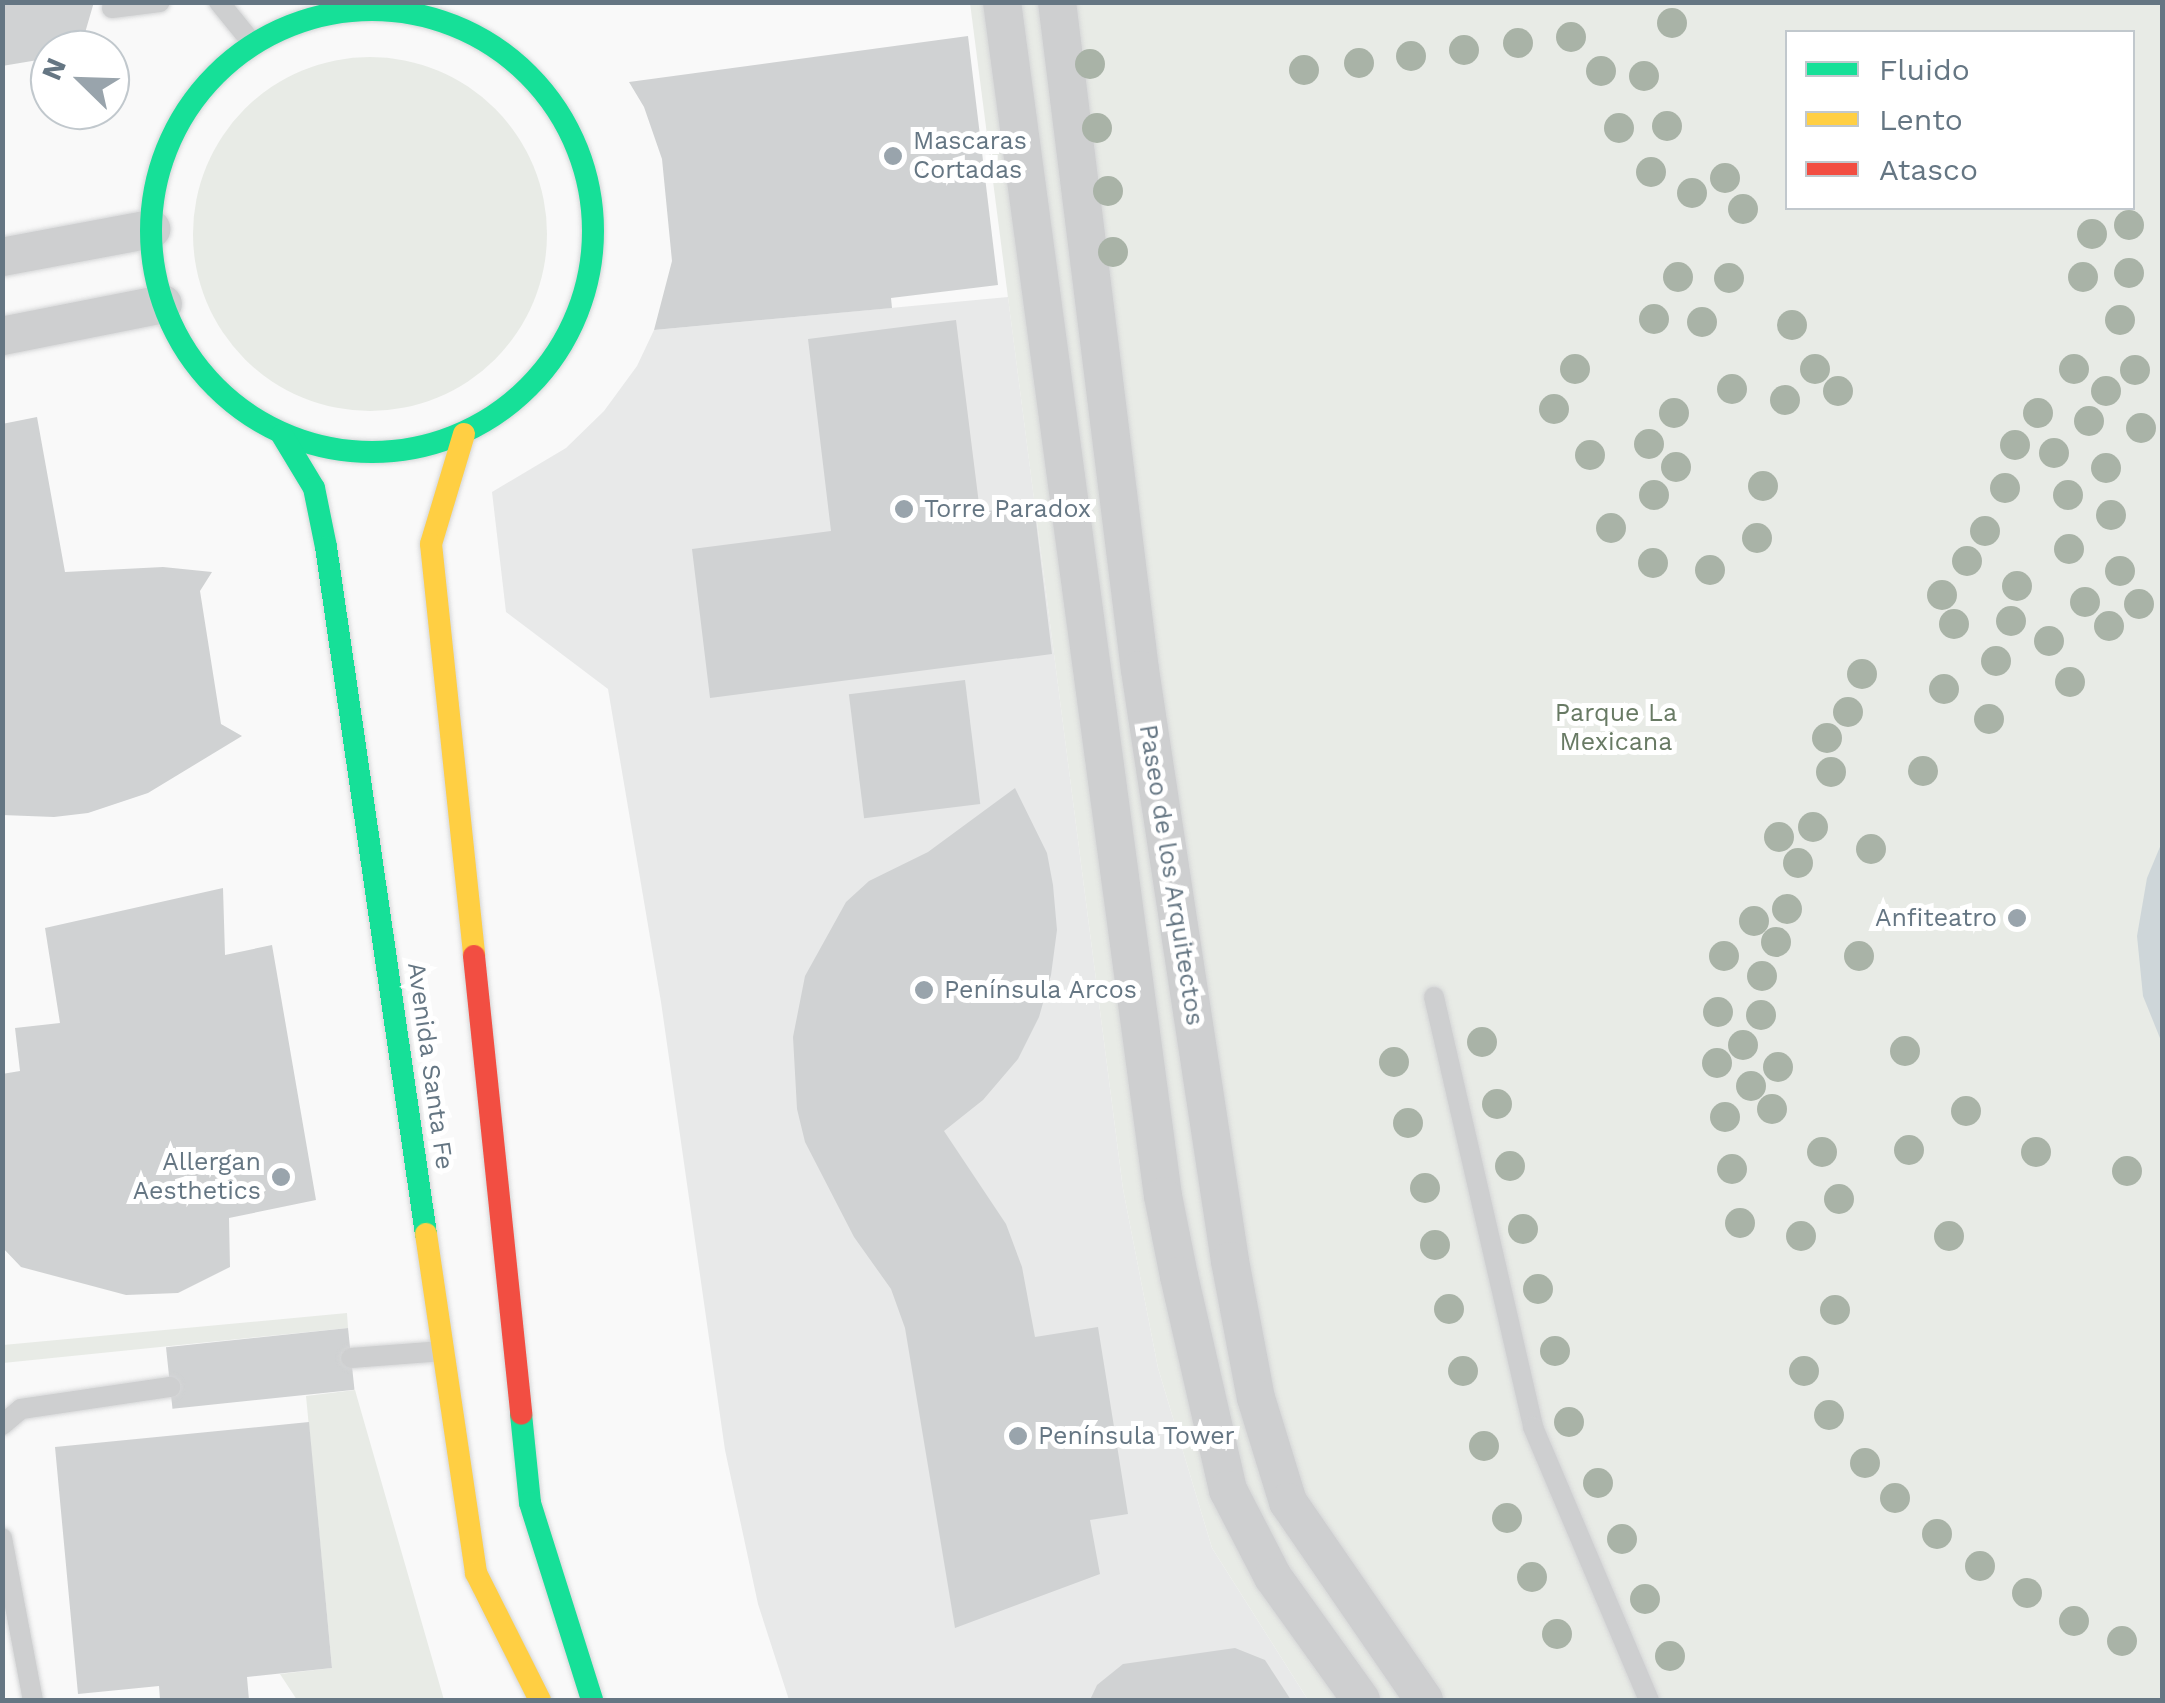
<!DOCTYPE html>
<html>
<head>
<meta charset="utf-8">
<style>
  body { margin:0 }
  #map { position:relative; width:2165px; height:1703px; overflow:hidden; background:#f9f9f9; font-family:"Work Sans",sans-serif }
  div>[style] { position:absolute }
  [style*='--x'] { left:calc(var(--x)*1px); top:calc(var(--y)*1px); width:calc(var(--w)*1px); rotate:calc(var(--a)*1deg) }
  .built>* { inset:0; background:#e8e9e9 }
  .green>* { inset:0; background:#e8ebe6 }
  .round { border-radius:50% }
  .water>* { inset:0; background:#ced6d9 }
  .building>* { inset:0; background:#d0d2d3; transform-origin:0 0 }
  .roads { filter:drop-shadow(0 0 2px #d5d6d7) drop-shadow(0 0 2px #d5d6d7) }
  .lane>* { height:20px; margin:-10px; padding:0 10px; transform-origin:10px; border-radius:10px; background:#cecfd0 }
  .street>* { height:38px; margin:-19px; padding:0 19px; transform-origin:19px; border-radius:19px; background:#cecfd0 }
  .fast>* { height:22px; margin:-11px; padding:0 11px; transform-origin:11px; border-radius:11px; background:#16e098 }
  .fast>.ring { margin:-11px; padding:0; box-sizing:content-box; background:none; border:22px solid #16e098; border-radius:50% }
  .slow>* { height:22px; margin:-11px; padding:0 11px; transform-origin:11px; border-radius:11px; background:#ffcf43 }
  .jam>* { height:22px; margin:-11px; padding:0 11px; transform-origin:11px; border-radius:11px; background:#f24e42 }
  .trees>* { width:30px; height:30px; margin:-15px; border-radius:50%; background:#a9b3a7 }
  .dots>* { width:28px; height:28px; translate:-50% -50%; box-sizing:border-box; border:5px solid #fff; border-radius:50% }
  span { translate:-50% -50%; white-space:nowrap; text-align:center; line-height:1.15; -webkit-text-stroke:10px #fff; paint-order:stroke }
  .poi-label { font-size:25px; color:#657683 }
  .left { translate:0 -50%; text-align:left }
  .right { translate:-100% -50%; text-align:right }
  .park-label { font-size:25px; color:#687a64 }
  .street-label { font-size:25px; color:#657683 }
  .frame { position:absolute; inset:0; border:5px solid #657683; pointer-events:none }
  .legend { position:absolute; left:1785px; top:30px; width:350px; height:180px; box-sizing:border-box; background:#fff; border:2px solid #c1c8cd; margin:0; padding:12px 18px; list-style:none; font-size:30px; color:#657683 }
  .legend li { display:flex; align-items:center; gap:20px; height:50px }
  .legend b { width:50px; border:2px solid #c1c8cd }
  .north { position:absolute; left:30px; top:30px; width:100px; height:100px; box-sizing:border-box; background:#fff; border:2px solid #c1c8cd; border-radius:50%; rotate:293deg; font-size:28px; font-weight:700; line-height:40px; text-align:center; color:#657683 }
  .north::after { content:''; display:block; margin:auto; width:35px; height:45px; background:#99a4ac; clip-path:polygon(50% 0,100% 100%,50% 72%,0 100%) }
</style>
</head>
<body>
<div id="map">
  <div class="built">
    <div style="clip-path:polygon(1008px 297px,1123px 1189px,1158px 1368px,1212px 1548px,1308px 1700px,789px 1700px,758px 1604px,725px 1450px,661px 1002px,608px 689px,506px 612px,492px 492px,566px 448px,604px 411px,637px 366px,654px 330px)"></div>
  </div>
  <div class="green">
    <div style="clip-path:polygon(evenodd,970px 3px,2162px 3px,2162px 1700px,1308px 1700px,1212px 1548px,1158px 1368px,1123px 1189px,970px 3px,1788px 32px,2132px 32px,2132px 208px,1788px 208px,1788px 32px)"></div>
    <div class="round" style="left:193px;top:57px;width:354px;height:354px"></div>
    <div style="clip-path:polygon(347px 1313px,348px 1328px,3px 1363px,3px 1345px)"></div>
    <div style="clip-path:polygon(355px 1390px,444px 1700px,297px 1700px,280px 1674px,332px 1668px,306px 1396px)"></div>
  </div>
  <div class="water">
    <div style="clip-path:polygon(2162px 842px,2162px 1043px,2143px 996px,2137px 936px,2147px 878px)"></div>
  </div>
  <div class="building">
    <div style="clip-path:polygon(2px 2px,94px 2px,80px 50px,50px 50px,50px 58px,2px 66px)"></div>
    <div style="clip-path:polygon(968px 36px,998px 285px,891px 298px,892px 308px,654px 330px,672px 261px,662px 159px,644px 107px,629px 82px)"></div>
    <div style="clip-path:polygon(956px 320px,980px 512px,1034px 505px,1052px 654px,710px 698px,692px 549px,831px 531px,808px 339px)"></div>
    <div style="clip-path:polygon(37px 417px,65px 572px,163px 567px,212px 572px,200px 591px,221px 724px,242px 736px,148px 793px,88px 813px,54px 817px,2px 815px,2px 424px)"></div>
    <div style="left:965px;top:680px;width:125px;height:117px;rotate:83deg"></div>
    <div style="clip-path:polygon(1015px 788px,1047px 853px,1053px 885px,1057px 930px,1051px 975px,1039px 1017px,1018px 1059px,983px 1100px,944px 1131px,1006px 1224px,1022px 1267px,1035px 1337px,1098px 1327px,1128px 1514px,1090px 1520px,1100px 1574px,955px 1628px,905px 1328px,891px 1289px,854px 1237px,805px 1142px,797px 1109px,793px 1037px,805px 976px,846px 902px,869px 881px,928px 852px)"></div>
    <div style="clip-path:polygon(223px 888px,225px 955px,272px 945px,316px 1200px,229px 1218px,230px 1267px,178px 1293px,126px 1295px,21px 1267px,2px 1247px,2px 1074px,20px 1071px,15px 1028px,60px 1023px,45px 928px)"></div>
    <div style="left:348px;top:1328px;width:62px;height:183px;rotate:84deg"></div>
    <div style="clip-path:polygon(309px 1422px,332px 1668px,247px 1677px,249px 1700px,160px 1700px,159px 1686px,78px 1694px,55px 1447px)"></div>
    <div style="clip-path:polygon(1235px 1648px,1265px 1660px,1291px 1700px,1090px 1700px,1097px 1685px,1123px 1664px)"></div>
  </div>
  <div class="roads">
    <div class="lane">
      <div style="--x:219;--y:2;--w:55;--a:50.9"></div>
      <div style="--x:112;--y:8;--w:48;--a:-7.1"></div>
      <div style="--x:1434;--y:997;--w:441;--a:77"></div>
      <div style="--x:1533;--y:1427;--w:297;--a:67"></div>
      <div style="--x:351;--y:1358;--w:92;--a:-4.4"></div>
      <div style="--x:2;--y:1425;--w:25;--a:-40"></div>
      <div style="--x:21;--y:1409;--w:151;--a:-8.4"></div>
      <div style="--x:2;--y:1538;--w:165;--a:79.2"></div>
    </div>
    <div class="street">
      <div style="--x:1002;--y:2;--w:1205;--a:82.32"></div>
      <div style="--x:1163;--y:1196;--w:82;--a:78.7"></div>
      <div style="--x:1179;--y:1276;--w:220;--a:77.1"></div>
      <div style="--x:1228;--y:1490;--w:98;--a:62.7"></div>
      <div style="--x:1273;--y:1577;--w:151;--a:54.4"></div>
      <div style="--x:1057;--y:2;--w:673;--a:82.92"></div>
      <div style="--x:1140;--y:670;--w:598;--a:81.34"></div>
      <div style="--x:1230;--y:1261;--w:139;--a:79.3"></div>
      <div style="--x:1256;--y:1398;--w:109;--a:72.9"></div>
      <div style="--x:1288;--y:1502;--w:240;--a:55.5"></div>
      <div style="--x:2;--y:257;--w:152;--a:-10.6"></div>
      <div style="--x:2;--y:336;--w:164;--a:-11.2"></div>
    </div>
    <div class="fast">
      <div class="ring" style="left:151px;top:10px;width:420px;height:420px"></div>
      <div style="--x:282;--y:435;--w:62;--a:58.9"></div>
      <div style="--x:314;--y:488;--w:60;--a:78.5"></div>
      <div style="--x:326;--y:547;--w:694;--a:81.72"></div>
      <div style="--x:521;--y:1414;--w:89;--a:84.2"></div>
      <div style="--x:530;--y:1503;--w:207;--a:72.5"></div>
    </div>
    <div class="slow">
      <div style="--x:464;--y:434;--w:115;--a:106.7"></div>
      <div style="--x:431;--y:544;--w:414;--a:84"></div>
      <div style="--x:426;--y:1234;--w:343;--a:81.6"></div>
      <div style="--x:476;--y:1573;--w:142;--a:63.3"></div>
    </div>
    <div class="jam">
      <div style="--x:474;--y:956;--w:460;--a:84.1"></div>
    </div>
  </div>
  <div class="trees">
    <div style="left:1672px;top:23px"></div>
    <div style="left:1571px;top:37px"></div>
    <div style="left:1518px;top:43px"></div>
    <div style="left:1464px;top:50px"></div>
    <div style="left:1411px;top:56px"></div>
    <div style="left:1359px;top:63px"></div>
    <div style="left:1090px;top:64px"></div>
    <div style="left:1304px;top:70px"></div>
    <div style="left:1601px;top:71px"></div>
    <div style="left:1644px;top:76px"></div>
    <div style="left:1667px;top:126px"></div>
    <div style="left:1097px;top:128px"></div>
    <div style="left:1619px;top:128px"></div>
    <div style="left:1651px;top:172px"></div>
    <div style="left:1725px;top:178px"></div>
    <div style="left:1108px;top:191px"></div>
    <div style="left:1692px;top:193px"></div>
    <div style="left:1743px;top:209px"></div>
    <div style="left:2129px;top:225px"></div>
    <div style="left:2092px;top:234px"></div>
    <div style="left:1113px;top:252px"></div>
    <div style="left:2129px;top:273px"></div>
    <div style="left:1678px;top:277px"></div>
    <div style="left:2083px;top:277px"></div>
    <div style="left:1729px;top:278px"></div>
    <div style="left:1654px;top:319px"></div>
    <div style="left:2120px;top:320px"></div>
    <div style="left:1702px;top:322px"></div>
    <div style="left:1792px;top:325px"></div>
    <div style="left:1575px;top:369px"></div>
    <div style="left:1815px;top:369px"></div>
    <div style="left:2074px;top:369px"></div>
    <div style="left:2135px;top:370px"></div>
    <div style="left:1732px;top:389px"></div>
    <div style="left:1838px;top:391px"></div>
    <div style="left:2106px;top:391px"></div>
    <div style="left:1785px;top:400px"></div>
    <div style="left:1554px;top:409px"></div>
    <div style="left:1674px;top:413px"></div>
    <div style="left:2038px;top:413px"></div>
    <div style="left:2089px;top:421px"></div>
    <div style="left:2141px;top:428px"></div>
    <div style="left:1649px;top:444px"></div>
    <div style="left:2015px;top:445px"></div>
    <div style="left:2054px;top:453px"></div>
    <div style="left:1590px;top:455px"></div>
    <div style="left:1676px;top:467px"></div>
    <div style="left:2106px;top:468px"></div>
    <div style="left:1763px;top:486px"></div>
    <div style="left:2005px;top:488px"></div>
    <div style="left:1654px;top:495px"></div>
    <div style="left:2068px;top:495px"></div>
    <div style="left:2111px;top:515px"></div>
    <div style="left:1611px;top:528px"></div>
    <div style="left:1985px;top:531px"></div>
    <div style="left:1757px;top:538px"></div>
    <div style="left:2069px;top:549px"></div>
    <div style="left:1967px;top:561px"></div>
    <div style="left:1653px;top:563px"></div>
    <div style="left:1710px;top:570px"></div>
    <div style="left:2120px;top:571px"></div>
    <div style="left:2017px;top:586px"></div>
    <div style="left:1942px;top:595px"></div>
    <div style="left:2085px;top:602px"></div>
    <div style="left:2139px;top:604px"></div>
    <div style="left:2011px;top:621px"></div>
    <div style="left:1954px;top:624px"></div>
    <div style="left:2109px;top:626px"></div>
    <div style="left:2049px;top:641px"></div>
    <div style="left:1996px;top:661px"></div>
    <div style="left:1862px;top:674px"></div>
    <div style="left:2070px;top:682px"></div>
    <div style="left:1944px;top:689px"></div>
    <div style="left:1848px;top:712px"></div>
    <div style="left:1989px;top:719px"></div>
    <div style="left:1827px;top:738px"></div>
    <div style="left:1923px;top:771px"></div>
    <div style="left:1831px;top:772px"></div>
    <div style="left:1813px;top:827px"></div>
    <div style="left:1779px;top:837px"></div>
    <div style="left:1871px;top:849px"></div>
    <div style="left:1798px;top:863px"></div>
    <div style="left:1787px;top:909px"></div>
    <div style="left:1754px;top:921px"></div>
    <div style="left:1776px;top:942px"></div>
    <div style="left:1724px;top:956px"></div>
    <div style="left:1859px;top:956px"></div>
    <div style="left:1762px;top:976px"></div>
    <div style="left:1718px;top:1012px"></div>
    <div style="left:1761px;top:1015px"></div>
    <div style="left:1482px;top:1042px"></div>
    <div style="left:1743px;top:1045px"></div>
    <div style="left:1905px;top:1051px"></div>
    <div style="left:1394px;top:1062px"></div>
    <div style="left:1717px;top:1063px"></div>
    <div style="left:1778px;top:1067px"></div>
    <div style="left:1751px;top:1086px"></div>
    <div style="left:1497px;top:1104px"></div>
    <div style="left:1772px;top:1109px"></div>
    <div style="left:1966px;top:1111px"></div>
    <div style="left:1725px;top:1117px"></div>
    <div style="left:1408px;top:1123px"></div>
    <div style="left:1909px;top:1150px"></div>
    <div style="left:1822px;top:1152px"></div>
    <div style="left:2036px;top:1152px"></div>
    <div style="left:1510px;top:1166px"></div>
    <div style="left:1732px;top:1169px"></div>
    <div style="left:2127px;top:1171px"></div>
    <div style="left:1425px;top:1188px"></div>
    <div style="left:1839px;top:1199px"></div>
    <div style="left:1740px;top:1223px"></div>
    <div style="left:1523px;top:1229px"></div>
    <div style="left:1801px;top:1236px"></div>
    <div style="left:1949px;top:1236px"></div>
    <div style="left:1435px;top:1245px"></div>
    <div style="left:1538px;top:1289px"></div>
    <div style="left:1449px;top:1309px"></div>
    <div style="left:1835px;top:1310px"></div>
    <div style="left:1555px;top:1351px"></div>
    <div style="left:1463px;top:1371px"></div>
    <div style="left:1804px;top:1371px"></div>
    <div style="left:1829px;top:1415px"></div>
    <div style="left:1569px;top:1422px"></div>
    <div style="left:1484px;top:1446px"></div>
    <div style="left:1865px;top:1463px"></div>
    <div style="left:1598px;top:1483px"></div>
    <div style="left:1895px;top:1498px"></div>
    <div style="left:1507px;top:1518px"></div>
    <div style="left:1937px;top:1534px"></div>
    <div style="left:1622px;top:1539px"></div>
    <div style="left:1980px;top:1566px"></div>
    <div style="left:1532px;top:1577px"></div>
    <div style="left:2027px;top:1593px"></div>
    <div style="left:1645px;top:1599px"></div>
    <div style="left:2074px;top:1621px"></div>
    <div style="left:1557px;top:1634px"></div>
    <div style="left:2122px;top:1641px"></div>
    <div style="left:1670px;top:1656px"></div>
  </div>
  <div class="dots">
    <div style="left:893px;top:156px;background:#99a4ac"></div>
    <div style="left:904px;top:509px;background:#99a4ac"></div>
    <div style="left:2017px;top:918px;background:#99a4ac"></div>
    <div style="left:924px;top:990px;background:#99a4ac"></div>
    <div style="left:281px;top:1177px;background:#99a4ac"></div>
    <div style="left:1018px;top:1436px;background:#99a4ac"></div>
  </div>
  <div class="poi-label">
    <span class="left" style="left:913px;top:156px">Mascaras<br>Cortadas</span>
    <span class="left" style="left:924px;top:509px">Torre Paradox</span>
    <span class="right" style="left:1997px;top:918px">Anfiteatro</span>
    <span class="left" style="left:944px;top:990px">Península Arcos</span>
    <span class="right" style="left:261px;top:1177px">Allergan<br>Aesthetics</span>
    <span class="left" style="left:1038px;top:1436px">Península Tower</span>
  </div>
  <div class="park-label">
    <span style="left:1616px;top:728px">Parque La<br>Mexicana</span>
  </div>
  <div class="street-label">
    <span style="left:1171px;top:875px;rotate:81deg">Paseo de los Arquitectos</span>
    <span style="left:430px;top:1066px;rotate:82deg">Avenida Santa Fe</span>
  </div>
  <div class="frame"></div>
  <ul class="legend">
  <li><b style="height:12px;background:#16e098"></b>Fluido</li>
  <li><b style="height:12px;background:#ffcf43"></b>Lento</li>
  <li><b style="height:12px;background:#f24e42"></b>Atasco</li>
  </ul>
  <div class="north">N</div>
</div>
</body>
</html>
